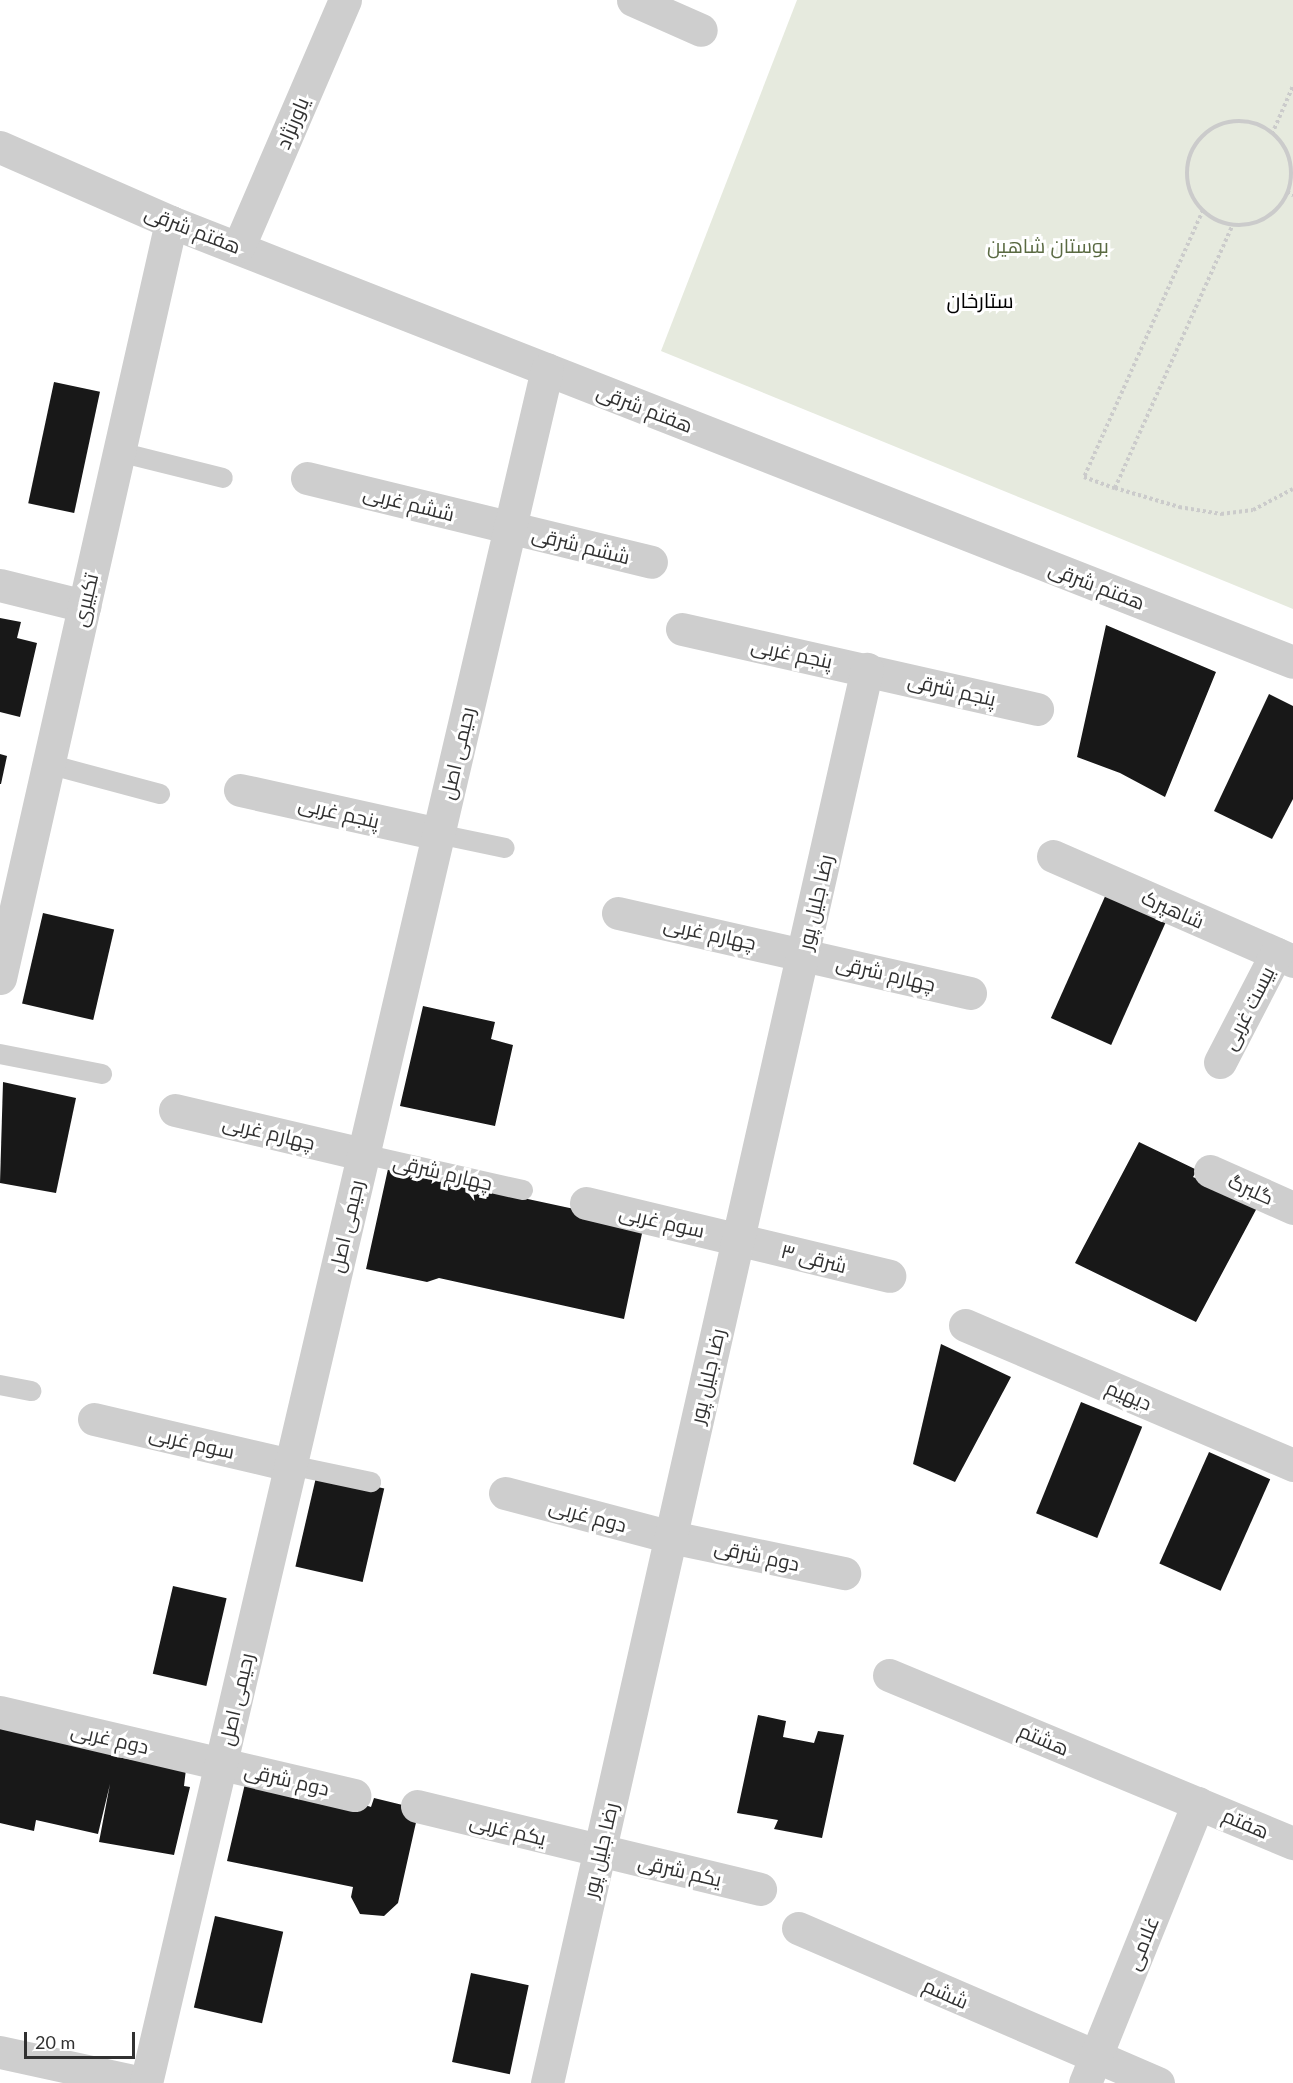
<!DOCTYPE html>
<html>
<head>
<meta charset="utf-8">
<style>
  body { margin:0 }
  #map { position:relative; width:1293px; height:2083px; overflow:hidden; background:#fff; font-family:Lato,Cairo,sans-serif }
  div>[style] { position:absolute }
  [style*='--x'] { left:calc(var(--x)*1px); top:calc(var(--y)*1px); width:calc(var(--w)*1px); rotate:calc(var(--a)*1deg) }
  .green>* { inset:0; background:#e6eade }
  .building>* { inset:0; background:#181818; transform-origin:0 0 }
  .path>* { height:4px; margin-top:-2px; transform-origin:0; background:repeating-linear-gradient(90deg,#cbcbcb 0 3px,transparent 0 6px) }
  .path>.ring { margin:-2px; padding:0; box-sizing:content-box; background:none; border:4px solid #cbcbcb; border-radius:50% }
  .lane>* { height:20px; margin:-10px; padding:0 10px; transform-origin:10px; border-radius:10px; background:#cecece }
  .street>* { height:33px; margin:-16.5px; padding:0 16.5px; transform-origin:16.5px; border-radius:16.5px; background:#cecece }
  span { translate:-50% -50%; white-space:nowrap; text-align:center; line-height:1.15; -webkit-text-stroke:6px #fff; paint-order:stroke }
  .street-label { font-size:20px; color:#313131 }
  .park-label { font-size:20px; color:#5a6a42 }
  .neighbourhood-label { font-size:21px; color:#000 }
  .scale { position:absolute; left:24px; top:2032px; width:111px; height:27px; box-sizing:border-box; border:3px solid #313131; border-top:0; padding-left:8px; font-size:18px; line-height:21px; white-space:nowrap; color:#313131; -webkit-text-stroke:4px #fff; paint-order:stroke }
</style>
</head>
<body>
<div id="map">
  <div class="green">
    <div style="clip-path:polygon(797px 0,1293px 0,1293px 609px,661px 351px)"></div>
  </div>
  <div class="building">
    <div style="left:54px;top:382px;width:47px;height:124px;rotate:12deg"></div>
    <div style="clip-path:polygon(0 618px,21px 622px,17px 638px,37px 643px,20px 717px,0 712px)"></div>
    <div style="clip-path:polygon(1106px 625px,1216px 672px,1165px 797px,1120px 773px,1077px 757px)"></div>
    <div style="clip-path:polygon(1269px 694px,1293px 706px,1293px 799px,1272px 839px,1214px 811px)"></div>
    <div style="clip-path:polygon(0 754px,7px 756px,1px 784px,0 784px)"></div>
    <div style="left:1107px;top:892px;width:66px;height:138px;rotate:24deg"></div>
    <div style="left:43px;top:913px;width:73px;height:93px;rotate:13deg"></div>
    <div style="clip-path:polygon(423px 1006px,495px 1022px,491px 1039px,513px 1045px,495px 1126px,400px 1106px)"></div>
    <div style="clip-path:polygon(3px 1082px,76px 1098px,56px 1193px,0 1183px)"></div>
    <div style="clip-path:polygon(1139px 1142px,1197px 1170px,1193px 1177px,1258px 1206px,1196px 1322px,1075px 1263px)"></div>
    <div style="clip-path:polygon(388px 1169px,644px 1224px,624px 1319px,439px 1278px,427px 1282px,366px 1269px)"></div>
    <div style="clip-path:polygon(941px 1344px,1011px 1377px,955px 1482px,913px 1464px)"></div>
    <div style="left:1081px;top:1402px;width:66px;height:120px;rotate:22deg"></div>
    <div style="left:1209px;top:1452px;width:67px;height:122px;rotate:24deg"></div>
    <div style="left:317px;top:1473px;width:69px;height:96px;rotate:13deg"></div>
    <div style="left:173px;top:1586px;width:55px;height:90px;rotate:13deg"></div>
    <div style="clip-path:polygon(758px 1715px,786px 1721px,783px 1737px,814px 1743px,818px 1731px,844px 1735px,822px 1838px,774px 1829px,778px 1820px,737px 1813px)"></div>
    <div style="clip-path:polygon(0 1722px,119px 1749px,117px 1757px,186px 1769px,184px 1786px,190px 1787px,174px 1855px,99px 1842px,110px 1784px,98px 1834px,36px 1820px,34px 1831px,0 1823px)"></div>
    <div style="clip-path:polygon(247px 1775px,368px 1806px,371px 1807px,374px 1798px,419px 1809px,398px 1903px,384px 1916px,360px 1914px,351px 1897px,353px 1887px,227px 1861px)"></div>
    <div style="left:215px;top:1916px;width:70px;height:94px;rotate:13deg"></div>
    <div style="left:471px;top:1973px;width:59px;height:91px;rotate:12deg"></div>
  </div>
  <div class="path">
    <div class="ring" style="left:1187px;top:121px;width:100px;height:100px"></div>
    <div style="--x:1272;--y:134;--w:52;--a:-66.4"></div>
    <div style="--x:1287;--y:192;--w:7;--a:27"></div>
    <div style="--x:1203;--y:210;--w:292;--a:114"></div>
    <div style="--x:1084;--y:477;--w:33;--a:20"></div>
    <div style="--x:1115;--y:488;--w:289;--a:-65.9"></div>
    <div style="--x:1115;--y:488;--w:67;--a:16.5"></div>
    <div style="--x:1179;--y:507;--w:43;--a:9.5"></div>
    <div style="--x:1221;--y:514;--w:32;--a:-7"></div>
    <div style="--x:1253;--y:510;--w:45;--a:-27.7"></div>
  </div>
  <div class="lane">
    <div style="--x:119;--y:452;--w:107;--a:14"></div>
    <div style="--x:48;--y:764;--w:116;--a:15"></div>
    <div style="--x:438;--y:834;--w:68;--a:11.8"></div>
    <div style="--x:0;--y:1054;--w:104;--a:11.1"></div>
    <div style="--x:363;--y:1154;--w:164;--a:12.7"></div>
    <div style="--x:0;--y:1385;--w:32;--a:11"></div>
    <div style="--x:290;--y:1465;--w:83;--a:11.9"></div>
  </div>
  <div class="street">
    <div style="--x:633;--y:0;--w:74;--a:23.8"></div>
    <div style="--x:0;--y:147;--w:187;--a:23.7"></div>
    <div style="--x:171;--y:222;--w:1205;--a:21.41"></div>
    <div style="--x:239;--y:246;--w:268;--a:-66.7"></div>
    <div style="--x:307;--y:478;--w:354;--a:13.7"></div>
    <div style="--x:0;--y:585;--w:87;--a:14"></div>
    <div style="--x:682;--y:629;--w:364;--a:12.7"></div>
    <div style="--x:240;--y:790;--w:203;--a:12.5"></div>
    <div style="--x:1053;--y:856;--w:262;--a:23.6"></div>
    <div style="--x:618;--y:913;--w:361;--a:12.8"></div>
    <div style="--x:0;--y:978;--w:775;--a:-77.25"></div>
    <div style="--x:1220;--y:1062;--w:122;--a:-62.6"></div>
    <div style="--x:175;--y:1110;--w:193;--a:13.2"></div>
    <div style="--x:1210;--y:1171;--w:91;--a:24"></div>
    <div style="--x:586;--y:1203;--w:312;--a:13.5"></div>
    <div style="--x:965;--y:1325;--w:357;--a:23.1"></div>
    <div style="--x:94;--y:1419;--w:201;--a:13.2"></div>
    <div style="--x:505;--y:1493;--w:172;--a:14.8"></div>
    <div style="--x:671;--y:1537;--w:177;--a:11.8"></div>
    <div style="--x:889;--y:1675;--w:438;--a:22.6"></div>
    <div style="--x:0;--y:1712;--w:364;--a:13.2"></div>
    <div style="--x:417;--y:1806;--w:353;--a:13.6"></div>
    <div style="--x:798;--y:1928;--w:392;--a:23.3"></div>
    <div style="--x:0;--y:2052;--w:145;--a:12.3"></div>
    <div style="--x:146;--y:2083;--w:1760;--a:-76.83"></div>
    <div style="--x:547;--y:2083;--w:1450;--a:-77.25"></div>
    <div style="--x:1085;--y:2083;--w:302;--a:-68"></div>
  </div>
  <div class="street-label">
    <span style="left:292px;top:123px;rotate:-67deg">یاورنژاد</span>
    <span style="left:193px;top:229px;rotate:21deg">هفتم شرقی</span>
    <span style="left:645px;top:408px;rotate:21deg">هفتم شرقی</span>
    <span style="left:409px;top:503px;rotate:14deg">ششم غربی</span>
    <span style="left:581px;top:545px;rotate:14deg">ششم شرقی</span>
    <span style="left:1097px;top:585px;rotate:21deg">هفتم شرقی</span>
    <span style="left:85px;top:600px;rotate:-77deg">تکبیری</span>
    <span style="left:792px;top:653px;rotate:12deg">پنجم غربی</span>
    <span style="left:952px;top:689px;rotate:13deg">پنجم شرقی</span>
    <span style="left:457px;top:753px;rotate:-77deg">رحیمی اصل</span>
    <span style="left:339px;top:812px;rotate:13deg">پنجم غربی</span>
    <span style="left:815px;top:902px;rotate:-77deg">رضا جلیل پور</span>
    <span style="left:1173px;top:909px;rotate:24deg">شاهپرک</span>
    <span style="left:710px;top:933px;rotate:12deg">چهارم غربی</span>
    <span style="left:886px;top:973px;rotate:13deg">چهارم شرقی</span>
    <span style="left:1248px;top:1008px;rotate:-63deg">بیست غربی</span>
    <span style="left:269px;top:1132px;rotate:13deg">چهارم غربی</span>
    <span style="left:443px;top:1172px;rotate:13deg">چهارم شرقی</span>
    <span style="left:1251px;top:1189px;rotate:24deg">گلبرگ</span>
    <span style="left:662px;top:1221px;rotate:13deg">سوم غربی</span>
    <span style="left:346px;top:1226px;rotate:-77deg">رحیمی اصل</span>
    <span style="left:814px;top:1258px;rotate:14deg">۳ شرقی</span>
    <span style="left:707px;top:1376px;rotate:-77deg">رضا جلیل پور</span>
    <span style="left:1129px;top:1395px;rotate:23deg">دیهیم</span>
    <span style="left:192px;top:1442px;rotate:13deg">سوم غربی</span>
    <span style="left:588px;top:1515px;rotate:15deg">دوم غربی</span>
    <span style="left:757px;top:1555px;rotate:12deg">دوم شرقی</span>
    <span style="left:236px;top:1699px;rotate:-77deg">رحیمی اصل</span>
    <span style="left:110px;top:1738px;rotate:13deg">دوم غربی</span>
    <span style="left:1044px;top:1739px;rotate:23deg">هشتم</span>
    <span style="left:287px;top:1779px;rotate:13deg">دوم شرقی</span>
    <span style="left:1246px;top:1823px;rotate:23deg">هفتم</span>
    <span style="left:508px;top:1829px;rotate:14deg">یکم غربی</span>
    <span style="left:600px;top:1850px;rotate:-77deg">رضا جلیل پور</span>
    <span style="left:680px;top:1870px;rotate:13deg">یکم شرقی</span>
    <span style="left:1142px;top:1943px;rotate:-68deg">غلامی</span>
    <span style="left:946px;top:1993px;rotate:24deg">ششم</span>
  </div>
  <div class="park-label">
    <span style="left:1048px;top:245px">بوستان شاهین</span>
  </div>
  <div class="neighbourhood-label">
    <span style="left:980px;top:300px">ستارخان</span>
  </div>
  <div class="scale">20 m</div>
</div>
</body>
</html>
